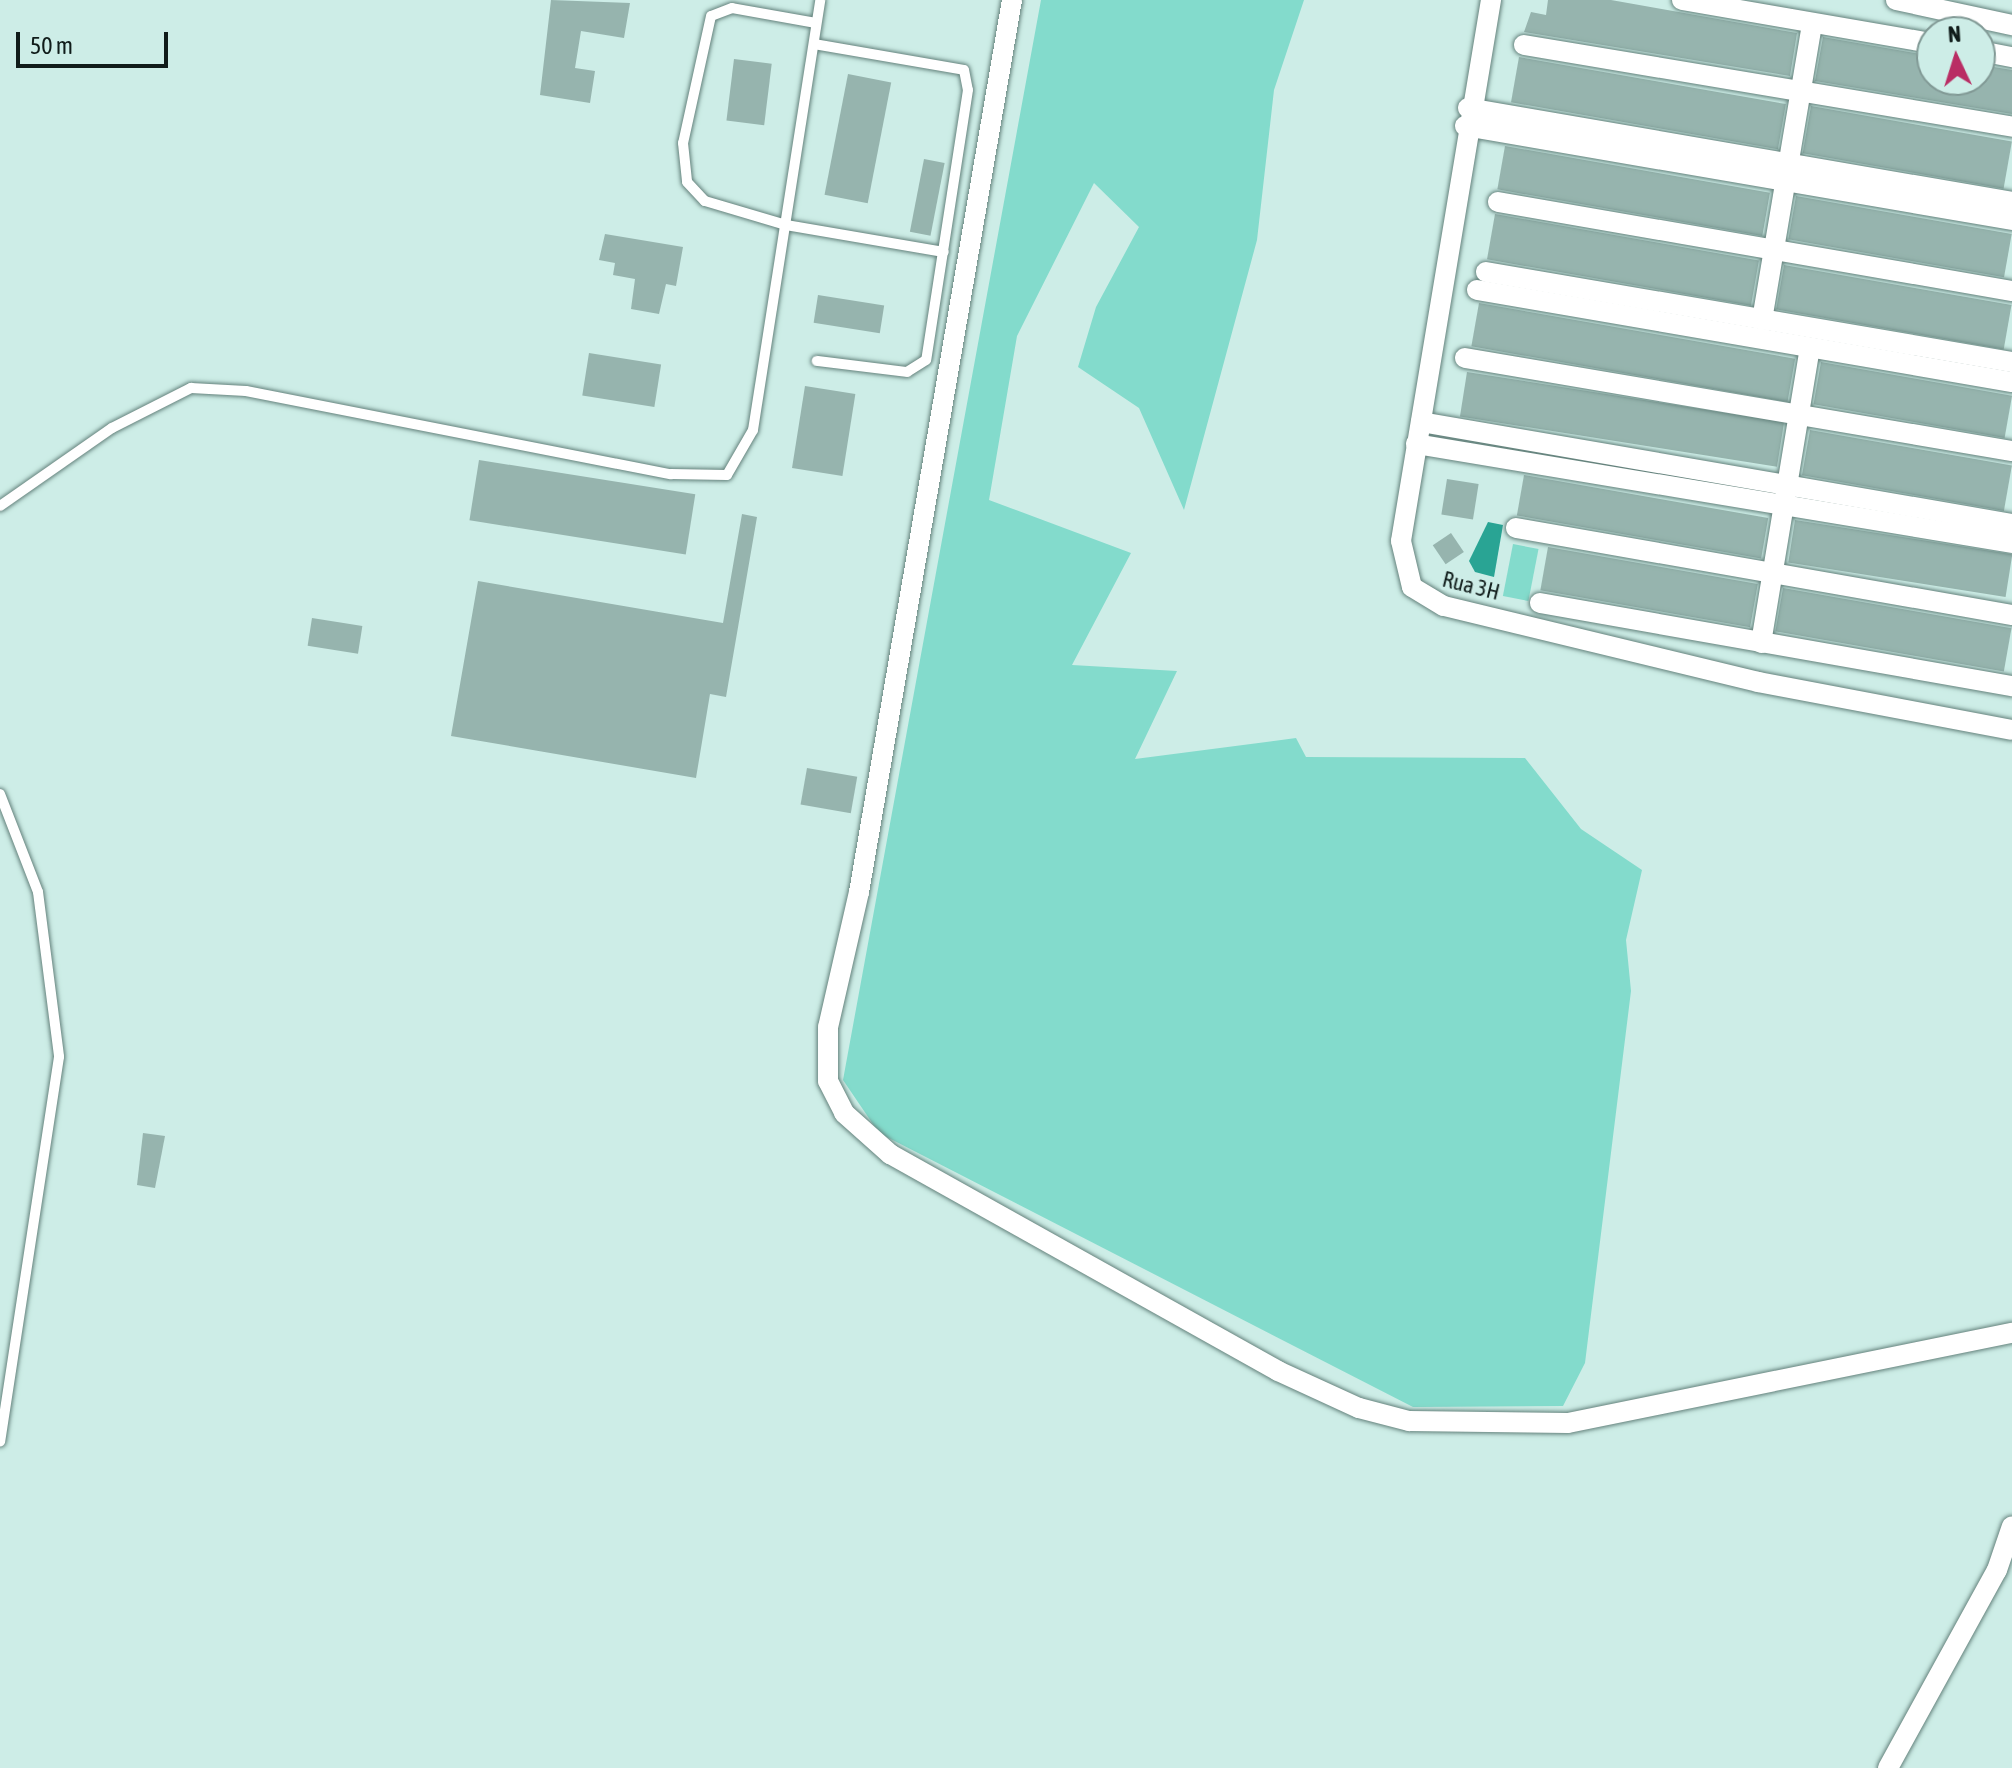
<!DOCTYPE html>
<html>
<head>
<meta charset="utf-8">
<style>
  body { margin:0 }
  #map { position:relative; width:2012px; height:1768px; overflow:hidden; background:#cdede7; font-family:"Asap Condensed",sans-serif }
  div>[style] { position:absolute }
  [style*='--x'] { left:calc(var(--x)*1px); top:calc(var(--y)*1px); width:calc(var(--w)*1px); rotate:calc(var(--a)*1deg) }
  .green>* { inset:0; background:#83dbcc; transform-origin:0 0 }
  .water>* { inset:0; background:#29a494 }
  .building>* { inset:0; background:#96b4ae; transform-origin:0 0 }
  .roads { filter:drop-shadow(0 0 2px #64827c) drop-shadow(0 0 2px #64827c) }
  .lane>* { height:10px; margin:-5px; padding:0 5px; transform-origin:5px; border-radius:5px; background:#fff }
  .street>* { height:20px; margin:-10px; padding:0 10px; transform-origin:10px; border-radius:10px; background:#fff }
  span { translate:-50% -50%; white-space:nowrap; text-align:center; line-height:1.15; -webkit-text-stroke:6px #cdede7; paint-order:stroke }
  .street-label { font-size:22px; color:#101c1a }
  .north { position:absolute; left:1916px; top:16px; width:80px; height:80px; box-sizing:border-box; background:#cdede7; border:2px solid #819995; border-radius:50%; rotate:356deg; font-size:22px; font-weight:700; line-height:32px; text-align:center; color:#101c1a }
  .north::after { content:''; display:block; margin:auto; width:28px; height:36px; background:#b92d64; clip-path:polygon(50% 0,100% 100%,50% 72%,0 100%) }
  .scale { position:absolute; left:16px; top:32px; width:152px; height:36px; box-sizing:border-box; border:4px solid #101c1a; border-top:0; padding-left:10px; font-size:24px; line-height:28px; white-space:nowrap; color:#101c1a; -webkit-text-stroke:6px #cdede7; paint-order:stroke }
</style>
</head>
<body>
<div id="map">
  <div class="green">
    <div style="clip-path:polygon(1041px 0,1304px 0,1274px 90px,1257px 240px,1184px 510px,1139px 408px,1078px 367px,1096px 307px,1139px 227px,1094px 183px,1017px 336px,989px 500px,1131px 553px,1072px 665px,1177px 671px,1135px 759px,1296px 738px,1306px 757px,1525px 758px,1581px 829px,1642px 870px,1626px 940px,1631px 991px,1585px 1363px,1563px 1406px,1413px 1407px,879px 1133px,843px 1080px)"></div>
    <div style="left:1513px;top:544px;width:26px;height:53px;rotate:11deg"></div>
  </div>
  <div class="water">
    <div style="clip-path:polygon(1488px 522px,1503px 525px,1494px 577px,1475px 572px,1469px 561px)"></div>
  </div>
  <div class="building">
    <div style="clip-path:polygon(551px 0,630px 3px,624px 38px,581px 31px,575px 68px,595px 71px,590px 103px,540px 95px)"></div>
    <div style="clip-path:polygon(1548px 0,1611px 0,1797px 33px,1790px 76px,1524px 32px,1531px 12px,1546px 15px)"></div>
    <div style="clip-path:polygon(1823px 37px,1932px 56px,1932px 80px,1980px 80px,1982px 65px,2012px 70px,2012px 114px,1815px 81px)"></div>
    <div style="left:1519px;top:57px;width:271px;height:46px;rotate:10deg"></div>
    <div style="left:734px;top:59px;width:38px;height:62px;rotate:7deg"></div>
    <div style="left:848px;top:74px;width:44px;height:123px;rotate:11deg"></div>
    <div style="left:1811px;top:106px;width:204px;height:48px;rotate:10deg"></div>
    <div style="left:1505px;top:146px;width:269px;height:44px;rotate:10deg"></div>
    <div style="left:924px;top:159px;width:21px;height:74px;rotate:11deg"></div>
    <div style="left:1796px;top:196px;width:219px;height:44px;rotate:10deg"></div>
    <div style="left:1495px;top:214px;width:268px;height:46px;rotate:10deg"></div>
    <div style="clip-path:polygon(605px 234px,683px 247px,676px 286px,666px 284px,659px 314px,631px 309px,635px 279px,613px 275px,615px 263px,599px 260px)"></div>
    <div style="left:1784px;top:265px;width:231px;height:45px;rotate:10deg"></div>
    <div style="left:818px;top:295px;width:67px;height:28px;rotate:9deg"></div>
    <div style="left:1479px;top:303px;width:321px;height:44px;rotate:10deg"></div>
    <div style="left:589px;top:353px;width:73px;height:43px;rotate:9deg"></div>
    <div style="left:1821px;top:362px;width:194px;height:43px;rotate:10deg"></div>
    <div style="left:1467px;top:372px;width:321px;height:45px;rotate:9deg"></div>
    <div style="left:805px;top:386px;width:51px;height:83px;rotate:9deg"></div>
    <div style="left:1810px;top:430px;width:205px;height:46px;rotate:10deg"></div>
    <div style="left:479px;top:460px;width:219px;height:61px;rotate:9deg"></div>
    <div style="left:1524px;top:475px;width:248px;height:41px;rotate:10deg"></div>
    <div style="left:1447px;top:479px;width:32px;height:36px;rotate:9deg"></div>
    <div style="clip-path:polygon(742px 514px,757px 517px,726px 697px,710px 694px,696px 778px,451px 736px,478px 581px,723px 623px)"></div>
    <div style="left:1795px;top:520px;width:220px;height:43px;rotate:9deg"></div>
    <div style="left:1451px;top:533px;width:23px;height:22px;rotate:56deg"></div>
    <div style="left:1548px;top:547px;width:213px;height:44px;rotate:10deg"></div>
    <div style="left:1783px;top:588px;width:232px;height:44px;rotate:10deg"></div>
    <div style="left:312px;top:618px;width:51px;height:28px;rotate:9deg"></div>
    <div style="left:807px;top:768px;width:51px;height:37px;rotate:10deg"></div>
    <div style="clip-path:polygon(143px 1133px,165px 1136px,155px 1188px,137px 1185px)"></div>
  </div>
  <div class="roads">
    <div class="lane">
      <div style="--x:816;--y:23;--w:85;--a:-169.9"></div>
      <div style="--x:732;--y:8;--w:22;--a:159"></div>
      <div style="--x:711;--y:16;--w:130;--a:102.4"></div>
      <div style="--x:683;--y:143;--w:39;--a:84"></div>
      <div style="--x:687;--y:182;--w:26;--a:47"></div>
      <div style="--x:705;--y:201;--w:84;--a:16.5"></div>
      <div style="--x:786;--y:225;--w:160;--a:9.7"></div>
      <div style="--x:814;--y:44;--w:152;--a:9.8"></div>
      <div style="--x:964;--y:70;--w:20;--a:79"></div>
      <div style="--x:968;--y:90;--w:273;--a:98.8"></div>
      <div style="--x:926;--y:360;--w:22;--a:148"></div>
      <div style="--x:907;--y:372;--w:91;--a:-173"></div>
      <div style="--x:0;--y:506;--w:136;--a:-34.9"></div>
      <div style="--x:112;--y:428;--w:89;--a:-26.9"></div>
      <div style="--x:191;--y:388;--w:55;--a:3.1"></div>
      <div style="--x:246;--y:391;--w:433;--a:11.1"></div>
      <div style="--x:671;--y:474;--w:56;--a:1"></div>
      <div style="--x:727;--y:475;--w:52;--a:-60"></div>
      <div style="--x:753;--y:430;--w:435;--a:-81.1"></div>
      <div style="--x:0;--y:794;--w:105;--a:68.8"></div>
      <div style="--x:38;--y:892;--w:166;--a:82.7"></div>
      <div style="--x:59;--y:1057;--w:389;--a:98.7"></div>
    </div>
    <div class="street">
      <div style="--x:1012;--y:0;--w:905;--a:99.73"></div>
      <div style="--x:859;--y:892;--w:139;--a:102.9"></div>
      <div style="--x:828;--y:1027;--w:54;--a:90"></div>
      <div style="--x:828;--y:1081;--w:36;--a:63"></div>
      <div style="--x:844;--y:1113;--w:62;--a:41.7"></div>
      <div style="--x:890;--y:1154;--w:445;--a:29.2"></div>
      <div style="--x:1278;--y:1371;--w:89;--a:24.6"></div>
      <div style="--x:1359;--y:1408;--w:52;--a:14.6"></div>
      <div style="--x:1409;--y:1421;--w:159;--a:0.7"></div>
      <div style="--x:1568;--y:1423;--w:453;--a:-11.5"></div>
      <div style="--x:1491;--y:0;--w:548;--a:99.45"></div>
      <div style="--x:1401;--y:541;--w:47;--a:76.6"></div>
      <div style="--x:1412;--y:587;--w:37;--a:31"></div>
      <div style="--x:1444;--y:606;--w:323;--a:13.6"></div>
      <div style="--x:1758;--y:682;--w:258;--a:10.7"></div>
      <div style="--x:1682;--y:0;--w:254;--a:9.8"></div>
      <div style="--x:1896;--y:0;--w:119;--a:12.2"></div>
      <div style="--x:1524;--y:45;--w:495;--a:9.5"></div>
      <div style="--x:1980;--y:51;--w:33;--a:11"></div>
      <div style="--x:1468;--y:108;--w:552;--a:9.8"></div>
      <div style="--x:1465;--y:126;--w:555;--a:9.75"></div>
      <div style="--x:1498;--y:202;--w:522;--a:9.82"></div>
      <div style="--x:1486;--y:272;--w:534;--a:9.71"></div>
      <div style="--x:1477;--y:290;--w:543;--a:9.76"></div>
      <div style="--x:1762;--y:320;--w:301;--a:-80.4"></div>
      <div style="--x:1465;--y:358;--w:555;--a:9.65"></div>
      <div style="--x:1421;--y:422;--w:600;--a:9.79"></div>
      <div style="--x:1416;--y:444;--w:604;--a:9.43"></div>
      <div style="--x:1516;--y:528;--w:504;--a:9.95"></div>
      <div style="--x:1540;--y:603;--w:479;--a:10"></div>
      <div style="--x:1761;--y:643;--w:299;--a:-80.6"></div>
      <div style="--x:1888;--y:1768;--w:226;--a:-61.2"></div>
      <div style="--x:1997;--y:1570;--w:46;--a:-71.2"></div>
    </div>
  </div>
  <div class="street-label">
    <span style="left:1471px;top:586px;rotate:14deg">Rua 3H</span>
  </div>
  <div class="north">N</div>
  <div class="scale">50 m</div>
</div>
</body>
</html>
